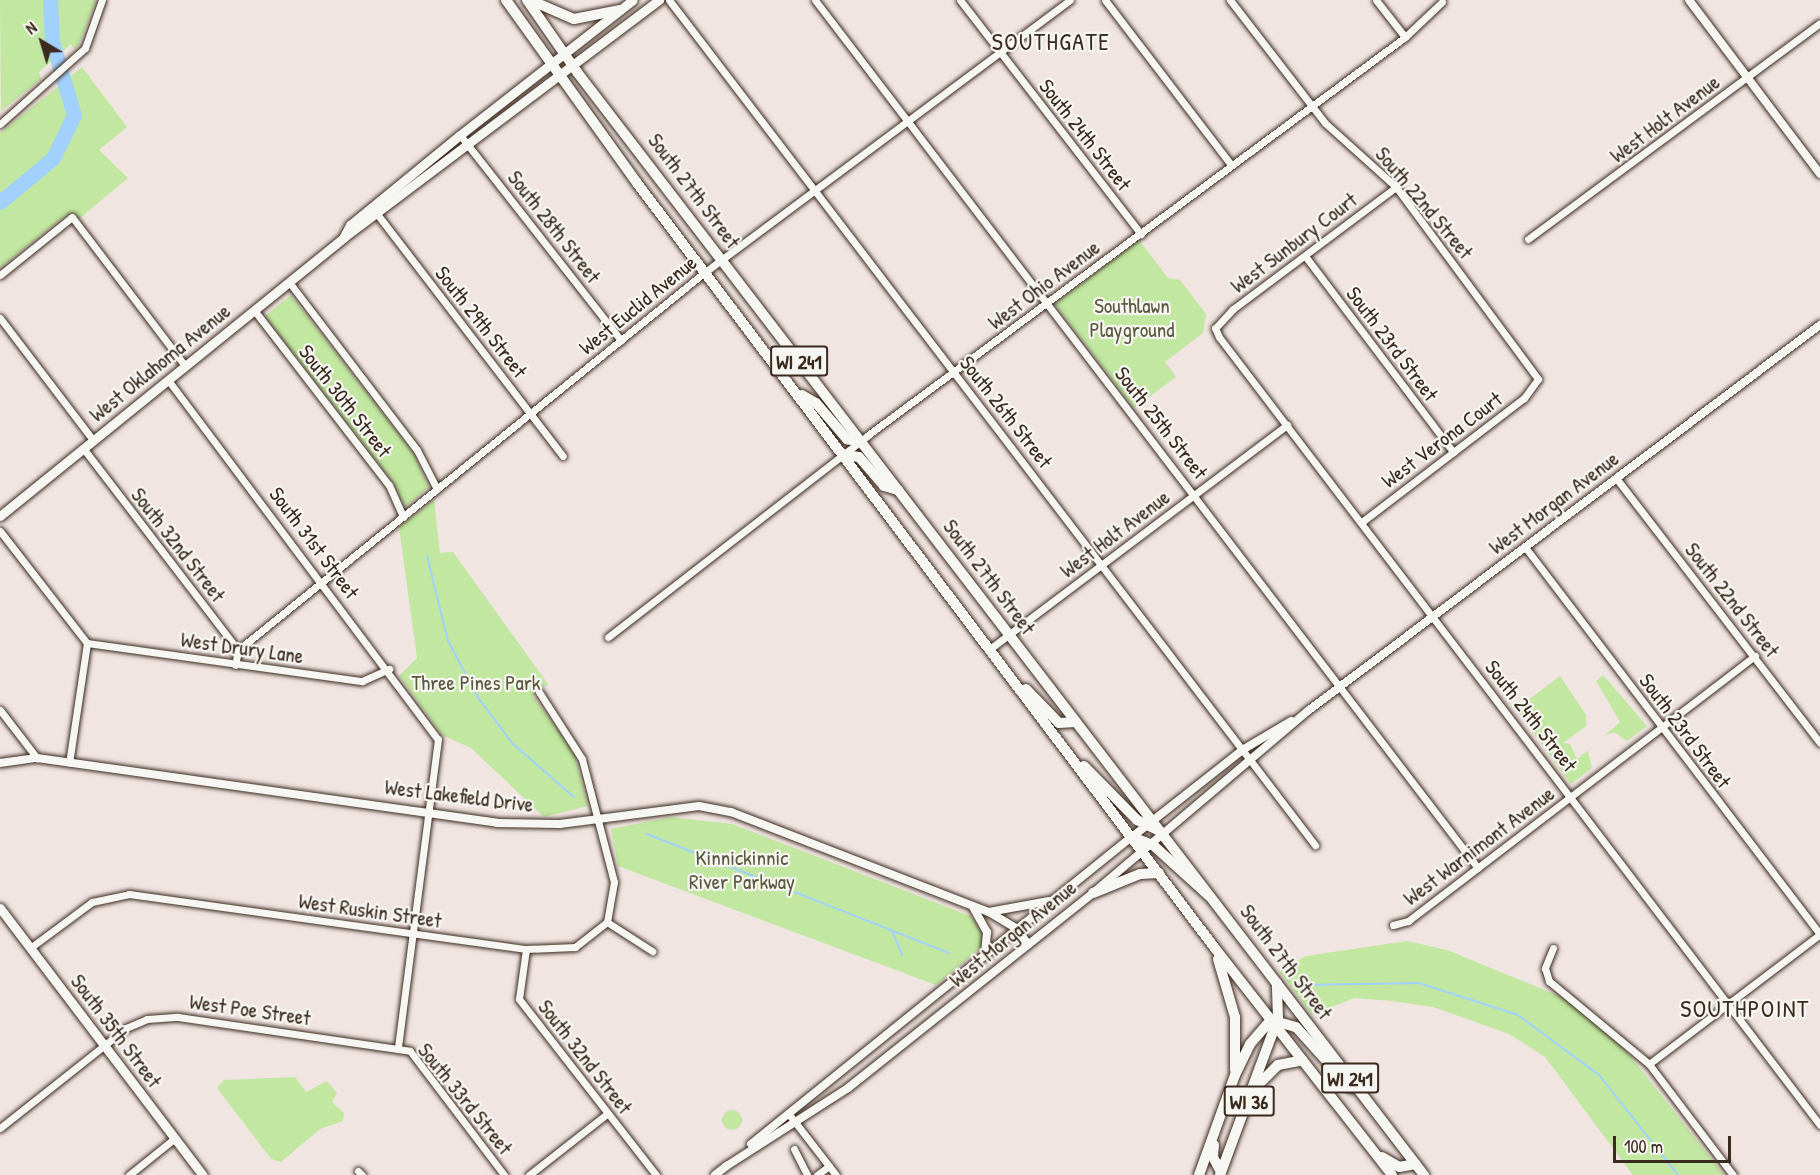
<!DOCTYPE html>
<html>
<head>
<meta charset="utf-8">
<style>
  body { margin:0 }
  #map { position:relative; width:1820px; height:1175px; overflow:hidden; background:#f1e5e2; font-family:"Patrick Hand",sans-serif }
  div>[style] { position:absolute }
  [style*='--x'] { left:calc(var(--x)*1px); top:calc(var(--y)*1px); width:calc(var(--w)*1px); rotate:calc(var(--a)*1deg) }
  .green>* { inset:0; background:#c1e7a1 }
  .round { border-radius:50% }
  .stream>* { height:2px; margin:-1px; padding:0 1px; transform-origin:1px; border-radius:1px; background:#a3d1fe }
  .river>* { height:15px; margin:-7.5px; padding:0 7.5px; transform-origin:7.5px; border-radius:7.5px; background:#a3d1fe }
  .roads { filter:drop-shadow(0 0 2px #3b2a1e) drop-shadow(0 0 2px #3b2a1e) }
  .minor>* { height:7px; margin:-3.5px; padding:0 3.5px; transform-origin:3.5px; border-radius:3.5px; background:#f6f6f2 }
  .tertiary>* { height:8px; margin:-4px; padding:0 4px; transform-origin:4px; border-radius:4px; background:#f6f6f2 }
  .secondary>* { height:9px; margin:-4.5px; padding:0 4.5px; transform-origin:4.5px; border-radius:4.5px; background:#f6f6f2 }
  .primary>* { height:10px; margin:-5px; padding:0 5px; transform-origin:5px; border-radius:5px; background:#f6f6f2 }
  span { translate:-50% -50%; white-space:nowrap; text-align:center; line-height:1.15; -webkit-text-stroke:4.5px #f6f6f2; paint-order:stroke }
  .shield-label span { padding:2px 4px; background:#f6f6f2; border:2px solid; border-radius:4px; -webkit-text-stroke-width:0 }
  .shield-label { font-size:20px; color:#3b2a1e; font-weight:700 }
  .street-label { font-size:21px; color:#3b2a1e }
  .park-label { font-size:21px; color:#5c593f }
  .quarter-label { font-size:24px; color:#3b2a1e; letter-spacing:1.5px }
  .north { position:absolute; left:12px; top:12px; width:60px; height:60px; -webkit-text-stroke:4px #f6f6f2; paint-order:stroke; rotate:322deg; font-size:16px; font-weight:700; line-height:24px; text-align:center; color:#3b2a1e }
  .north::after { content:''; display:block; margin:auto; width:21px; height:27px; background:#3b2a1e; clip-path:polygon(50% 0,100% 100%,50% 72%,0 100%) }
  .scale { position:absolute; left:1613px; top:1136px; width:118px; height:27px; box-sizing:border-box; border:3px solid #3b2a1e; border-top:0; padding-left:8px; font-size:18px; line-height:21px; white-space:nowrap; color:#3b2a1e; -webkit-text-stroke:4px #f6f6f2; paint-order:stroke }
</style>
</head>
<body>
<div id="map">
  <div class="green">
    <div style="clip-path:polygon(0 0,96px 0,79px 45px,74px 49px,71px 44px,39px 72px,41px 79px,1px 111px)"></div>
    <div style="clip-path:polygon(82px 67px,127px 127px,99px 150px,128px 178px,80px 218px,66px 215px,0 268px,0 133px)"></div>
    <div style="clip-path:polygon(1139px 240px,1168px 278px,1180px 280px,1206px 314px,1203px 333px,1165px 362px,1176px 377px,1134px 408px,1055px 304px)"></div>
    <div style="clip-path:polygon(291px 295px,414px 454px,429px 487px,405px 507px,394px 483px,265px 316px)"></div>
    <div style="clip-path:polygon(434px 500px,440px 553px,453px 552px,548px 684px,533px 696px,574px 752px,588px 806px,544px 817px,471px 748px,442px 735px,399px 676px,417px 658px,399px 527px)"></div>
    <div style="clip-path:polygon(1603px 675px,1647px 726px,1627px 741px,1614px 732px,1604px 736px,1620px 722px,1596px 681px)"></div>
    <div style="clip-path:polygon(1560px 676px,1586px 715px,1586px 726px,1563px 743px,1570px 744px,1577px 759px,1595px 745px,1588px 751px,1592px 768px,1571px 784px,1516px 709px)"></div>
    <div style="clip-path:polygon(671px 817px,732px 824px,970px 916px,983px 932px,981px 948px,936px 985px,618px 866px,611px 829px)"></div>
    <div style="clip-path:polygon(1407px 941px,1447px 950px,1564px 998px,1624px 1048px,1724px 1175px,1633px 1175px,1545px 1057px,1509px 1034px,1433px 1007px,1392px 1001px,1354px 998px,1312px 1015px,1279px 971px,1306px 956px)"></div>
    <div style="clip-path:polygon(295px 1077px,306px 1092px,327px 1081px,337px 1093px,332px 1102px,344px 1113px,343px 1121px,320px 1129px,281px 1162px,271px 1159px,217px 1088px,224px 1080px)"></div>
    <div class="round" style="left:722px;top:1110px;width:20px;height:20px"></div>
  </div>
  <div class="stream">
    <div style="--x:427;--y:556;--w:88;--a:76.1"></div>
    <div style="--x:448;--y:641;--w:66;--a:61.9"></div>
    <div style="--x:479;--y:699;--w:55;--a:53.1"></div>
    <div style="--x:512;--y:743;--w:82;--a:41.1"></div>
    <div style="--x:647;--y:834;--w:325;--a:21.5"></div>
    <div style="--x:892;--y:931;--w:26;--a:67"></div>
    <div style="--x:1302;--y:985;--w:117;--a:-1"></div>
    <div style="--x:1419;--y:983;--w:104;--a:17.9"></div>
    <div style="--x:1518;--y:1015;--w:101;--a:36.5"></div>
    <div style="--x:1599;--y:1075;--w:127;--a:51.7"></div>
  </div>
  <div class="river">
    <div style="--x:0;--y:202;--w:69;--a:-39.7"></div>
    <div style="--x:53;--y:158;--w:48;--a:-64"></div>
    <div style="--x:74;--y:115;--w:77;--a:-106.6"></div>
    <div style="--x:52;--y:41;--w:41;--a:-92.8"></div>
  </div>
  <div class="roads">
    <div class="minor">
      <div style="--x:669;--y:0;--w:1064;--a:52.6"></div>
      <div style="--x:815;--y:0;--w:1092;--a:52.63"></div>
      <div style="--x:960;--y:0;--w:296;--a:52.3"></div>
      <div style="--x:1105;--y:0;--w:208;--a:52.6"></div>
      <div style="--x:1230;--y:0;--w:155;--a:52.3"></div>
      <div style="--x:1325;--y:123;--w:96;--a:42"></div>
      <div style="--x:1396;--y:187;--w:239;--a:53.5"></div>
      <div style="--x:1538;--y:379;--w:24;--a:126"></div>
      <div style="--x:1524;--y:398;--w:204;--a:142.6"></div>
      <div style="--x:1376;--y:0;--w:47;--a:51.9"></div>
      <div style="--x:0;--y:124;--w:114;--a:-41.8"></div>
      <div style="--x:85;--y:48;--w:51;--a:-70.5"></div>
      <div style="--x:460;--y:135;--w:261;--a:51.9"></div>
      <div style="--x:1396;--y:187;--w:204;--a:143.2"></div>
      <div style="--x:1233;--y:309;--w:26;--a:133"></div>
      <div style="--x:1215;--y:328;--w:10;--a:66"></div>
      <div style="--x:1219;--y:337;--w:991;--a:52.67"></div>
      <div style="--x:374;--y:210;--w:310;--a:52.5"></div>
      <div style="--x:1528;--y:239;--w:363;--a:-36.5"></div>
      <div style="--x:1305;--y:256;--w:246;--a:52.9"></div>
      <div style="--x:0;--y:275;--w:92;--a:-38.9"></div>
      <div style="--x:72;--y:217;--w:187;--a:52.8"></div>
      <div style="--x:289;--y:282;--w:211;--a:52.7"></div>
      <div style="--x:417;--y:450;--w:44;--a:62.9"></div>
      <div style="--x:254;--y:310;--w:221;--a:52.4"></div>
      <div style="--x:389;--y:485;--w:35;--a:66"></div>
      <div style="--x:0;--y:318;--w:153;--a:52.7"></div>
      <div style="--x:168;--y:380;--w:449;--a:53.1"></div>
      <div style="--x:438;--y:739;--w:311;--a:97.4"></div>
      <div style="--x:83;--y:448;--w:255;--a:52.5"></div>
      <div style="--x:238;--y:650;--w:15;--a:101"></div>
      <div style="--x:1616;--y:478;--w:334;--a:52.4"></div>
      <div style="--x:0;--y:531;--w:142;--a:52.2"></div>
      <div style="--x:87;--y:643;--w:121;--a:98.5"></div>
      <div style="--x:1525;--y:547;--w:487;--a:52.7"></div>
      <div style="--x:608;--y:637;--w:329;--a:-37.8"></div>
      <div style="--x:868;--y:435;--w:668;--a:-36.54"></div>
      <div style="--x:1405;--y:37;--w:51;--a:-43.4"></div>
      <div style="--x:87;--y:643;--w:278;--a:7.9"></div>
      <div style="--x:362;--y:681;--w:30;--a:-24"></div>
      <div style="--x:991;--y:648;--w:371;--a:-37"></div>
      <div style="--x:238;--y:650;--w:601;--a:-38.99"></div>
      <div style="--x:705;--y:272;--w:455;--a:-36.7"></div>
      <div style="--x:0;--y:710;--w:61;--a:52.4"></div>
      <div style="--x:607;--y:922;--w:54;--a:32.8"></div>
      <div style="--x:1393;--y:925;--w:16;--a:-15"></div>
      <div style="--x:1408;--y:921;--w:437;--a:-37.4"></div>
      <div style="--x:30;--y:948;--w:77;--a:-36.6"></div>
      <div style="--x:92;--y:902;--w:38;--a:-12"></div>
      <div style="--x:129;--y:894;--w:401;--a:7.9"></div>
      <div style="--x:526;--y:949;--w:49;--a:-2.3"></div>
      <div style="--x:575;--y:947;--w:41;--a:-38"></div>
      <div style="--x:607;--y:922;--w:41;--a:-80.1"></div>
      <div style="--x:614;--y:882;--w:127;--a:-104.6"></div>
      <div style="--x:582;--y:759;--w:80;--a:-122.7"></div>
      <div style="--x:1553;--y:948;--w:22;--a:112"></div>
      <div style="--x:1545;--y:968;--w:14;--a:73"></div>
      <div style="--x:1549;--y:981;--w:130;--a:39.7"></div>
      <div style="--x:1649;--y:1064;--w:139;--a:52.9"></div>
      <div style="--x:526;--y:949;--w:50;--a:98"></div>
      <div style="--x:519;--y:999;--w:223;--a:52.1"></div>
      <div style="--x:1649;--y:1064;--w:215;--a:-37.2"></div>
      <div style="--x:788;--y:1113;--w:78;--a:52.3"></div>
      <div style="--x:0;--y:1128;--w:161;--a:-38.4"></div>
      <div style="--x:126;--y:1028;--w:23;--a:-23"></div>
      <div style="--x:147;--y:1019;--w:31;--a:-4"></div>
      <div style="--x:178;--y:1017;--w:234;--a:8.3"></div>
      <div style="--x:410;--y:1051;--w:156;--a:52.8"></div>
      <div style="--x:794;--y:1149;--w:29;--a:63"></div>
      <div style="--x:358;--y:1171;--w:6;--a:45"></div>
      <div style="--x:129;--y:1175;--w:59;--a:-38.8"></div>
      <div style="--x:529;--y:1175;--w:100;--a:-38.1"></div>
      <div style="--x:817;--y:1175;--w:15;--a:-37"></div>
    </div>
    <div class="tertiary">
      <div style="--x:1689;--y:0;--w:218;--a:53"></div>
      <div style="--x:0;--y:763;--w:37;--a:-8"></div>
      <div style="--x:37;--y:758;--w:465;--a:8"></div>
      <div style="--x:497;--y:823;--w:63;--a:0.9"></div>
      <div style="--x:560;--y:824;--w:140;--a:-7.4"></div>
      <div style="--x:699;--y:806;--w:33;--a:11"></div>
      <div style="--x:731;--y:812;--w:277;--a:21.2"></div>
      <div style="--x:989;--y:912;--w:33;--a:31"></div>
      <div style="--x:1017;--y:929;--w:19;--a:54"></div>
      <div style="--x:973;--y:907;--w:29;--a:61"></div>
      <div style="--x:987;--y:932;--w:23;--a:95"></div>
      <div style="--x:989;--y:912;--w:61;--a:-10.4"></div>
      <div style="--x:751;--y:1144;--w:489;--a:-38.9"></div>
      <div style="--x:1132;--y:837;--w:142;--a:-38.2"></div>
      <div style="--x:1244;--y:749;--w:55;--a:-30.8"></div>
      <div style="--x:725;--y:1167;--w:146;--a:-32.7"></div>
      <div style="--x:848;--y:1088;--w:313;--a:-38.5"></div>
      <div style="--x:1093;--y:893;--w:283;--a:-40.3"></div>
      <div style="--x:1309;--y:710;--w:640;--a:-37"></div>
      <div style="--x:715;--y:1175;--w:16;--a:-38"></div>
    </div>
    <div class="secondary">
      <div style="--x:343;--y:238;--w:15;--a:-62"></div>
      <div style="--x:350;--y:225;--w:142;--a:-39.3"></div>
      <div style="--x:460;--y:135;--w:219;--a:-38"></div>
      <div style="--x:0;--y:516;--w:442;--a:-39"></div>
      <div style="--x:343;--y:238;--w:396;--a:-37"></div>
      <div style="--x:0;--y:908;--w:335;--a:52.8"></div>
    </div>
    <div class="primary">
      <div style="--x:506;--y:0;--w:225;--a:54.4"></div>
      <div style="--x:637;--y:183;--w:957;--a:52.94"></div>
      <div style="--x:1214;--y:947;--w:289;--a:52"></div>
      <div style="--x:527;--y:0;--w:88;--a:55.2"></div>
      <div style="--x:577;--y:72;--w:1391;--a:52.48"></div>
      <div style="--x:530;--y:0;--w:48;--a:23.4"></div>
      <div style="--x:574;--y:19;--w:47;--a:-11.1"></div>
      <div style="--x:802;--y:395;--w:16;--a:30"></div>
      <div style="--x:816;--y:403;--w:48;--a:49.3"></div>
      <div style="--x:847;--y:439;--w:14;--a:12"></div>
      <div style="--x:846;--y:455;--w:13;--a:9"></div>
      <div style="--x:859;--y:457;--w:38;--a:49"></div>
      <div style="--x:884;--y:486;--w:15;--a:16"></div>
      <div style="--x:1026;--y:689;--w:47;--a:45.9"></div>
      <div style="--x:1059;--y:723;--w:17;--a:-3"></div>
      <div style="--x:1084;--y:766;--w:76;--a:45.5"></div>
      <div style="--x:1137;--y:820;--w:25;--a:26"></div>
      <div style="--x:1132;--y:837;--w:22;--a:21"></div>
      <div style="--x:1153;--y:845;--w:76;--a:42.3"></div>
      <div style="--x:1093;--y:893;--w:51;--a:-22"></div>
      <div style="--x:1140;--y:874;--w:19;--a:-3"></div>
      <div style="--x:1218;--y:959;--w:60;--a:73.7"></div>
      <div style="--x:1235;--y:1017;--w:53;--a:90"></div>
      <div style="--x:1259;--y:1084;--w:27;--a:-45"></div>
      <div style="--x:1278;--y:1065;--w:25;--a:-11"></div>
      <div style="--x:1214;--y:1145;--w:12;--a:95"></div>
      <div style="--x:1213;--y:1157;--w:17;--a:62"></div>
      <div style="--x:1382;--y:1157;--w:20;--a:30"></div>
      <div style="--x:1399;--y:1167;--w:17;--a:-10"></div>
      <div style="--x:1199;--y:1175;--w:106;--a:-70.2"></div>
      <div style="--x:1235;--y:1075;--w:34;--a:-64"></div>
      <div style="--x:1250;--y:1044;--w:32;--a:-49"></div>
      <div style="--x:1271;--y:1020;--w:26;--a:16"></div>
      <div style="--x:1296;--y:1027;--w:82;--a:48"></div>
      <div style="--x:1220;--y:1175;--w:167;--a:-69.7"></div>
      <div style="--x:1278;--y:1018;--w:35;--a:-92"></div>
    </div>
  </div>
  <div class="shield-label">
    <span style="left:799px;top:361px">WI 241</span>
    <span style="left:1350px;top:1078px">WI 241</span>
    <span style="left:1249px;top:1101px">WI 36</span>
  </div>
  <div class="street-label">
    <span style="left:1665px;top:119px;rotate:-37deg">West Holt Avenue</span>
    <span style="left:1085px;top:135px;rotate:52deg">South 24th Street</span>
    <span style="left:694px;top:191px;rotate:53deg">South 27th Street</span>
    <span style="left:1424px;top:203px;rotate:50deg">South 22nd Street</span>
    <span style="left:554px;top:227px;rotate:52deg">South 28th Street</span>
    <span style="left:1294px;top:243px;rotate:-37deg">West Sunbury Court</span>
    <span style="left:1044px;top:285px;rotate:-37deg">West Ohio Avenue</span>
    <span style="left:638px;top:305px;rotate:-39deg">West Euclid Avenue</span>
    <span style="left:481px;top:322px;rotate:52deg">South 29th Street</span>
    <span style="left:1392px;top:344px;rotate:53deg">South 23rd Street</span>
    <span style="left:160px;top:363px;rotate:-39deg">West Oklahoma Avenue</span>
    <span style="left:345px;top:401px;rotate:52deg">South 30th Street</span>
    <span style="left:1006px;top:412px;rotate:52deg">South 26th Street</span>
    <span style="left:1161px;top:423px;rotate:52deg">South 25th Street</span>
    <span style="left:1442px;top:440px;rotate:-37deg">West Verona Court</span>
    <span style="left:1554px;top:503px;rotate:-37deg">West Morgan Avenue</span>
    <span style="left:1115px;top:534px;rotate:-37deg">West Holt Avenue</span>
    <span style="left:314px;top:543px;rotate:53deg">South 31st Street</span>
    <span style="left:178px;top:545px;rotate:52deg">South 32nd Street</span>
    <span style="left:989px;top:577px;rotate:53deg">South 27th Street</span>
    <span style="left:1732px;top:600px;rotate:52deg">South 22nd Street</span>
    <span style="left:242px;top:648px;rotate:8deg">West Drury Lane</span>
    <span style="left:1531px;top:716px;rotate:52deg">South 24th Street</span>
    <span style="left:1685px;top:731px;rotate:53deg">South 23rd Street</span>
    <span style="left:459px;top:796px;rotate:7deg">West Lakefield Drive</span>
    <span style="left:1479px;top:846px;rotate:-37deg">West Warnimont Avenue</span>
    <span style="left:370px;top:911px;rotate:8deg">West Ruskin Street</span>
    <span style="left:1013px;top:934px;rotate:-39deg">West Morgan Avenue</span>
    <span style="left:1286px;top:962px;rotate:53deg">South 27th Street</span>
    <span style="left:250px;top:1010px;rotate:8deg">West Poe Street</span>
    <span style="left:116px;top:1031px;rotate:53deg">South 35th Street</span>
    <span style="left:585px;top:1057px;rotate:52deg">South 32nd Street</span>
    <span style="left:465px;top:1099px;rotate:51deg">South 33rd Street</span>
  </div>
  <div class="park-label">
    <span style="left:1132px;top:318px">Southlawn<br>Playground</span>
    <span style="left:476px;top:683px">Three Pines Park</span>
    <span style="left:742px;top:870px">Kinnickinnic<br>River Parkway</span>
  </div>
  <div class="quarter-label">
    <span style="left:1051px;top:42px">SOUTHGATE</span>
    <span style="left:1745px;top:1009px">SOUTHPOINT</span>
  </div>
  <div class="north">N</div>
  <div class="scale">100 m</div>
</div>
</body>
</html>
